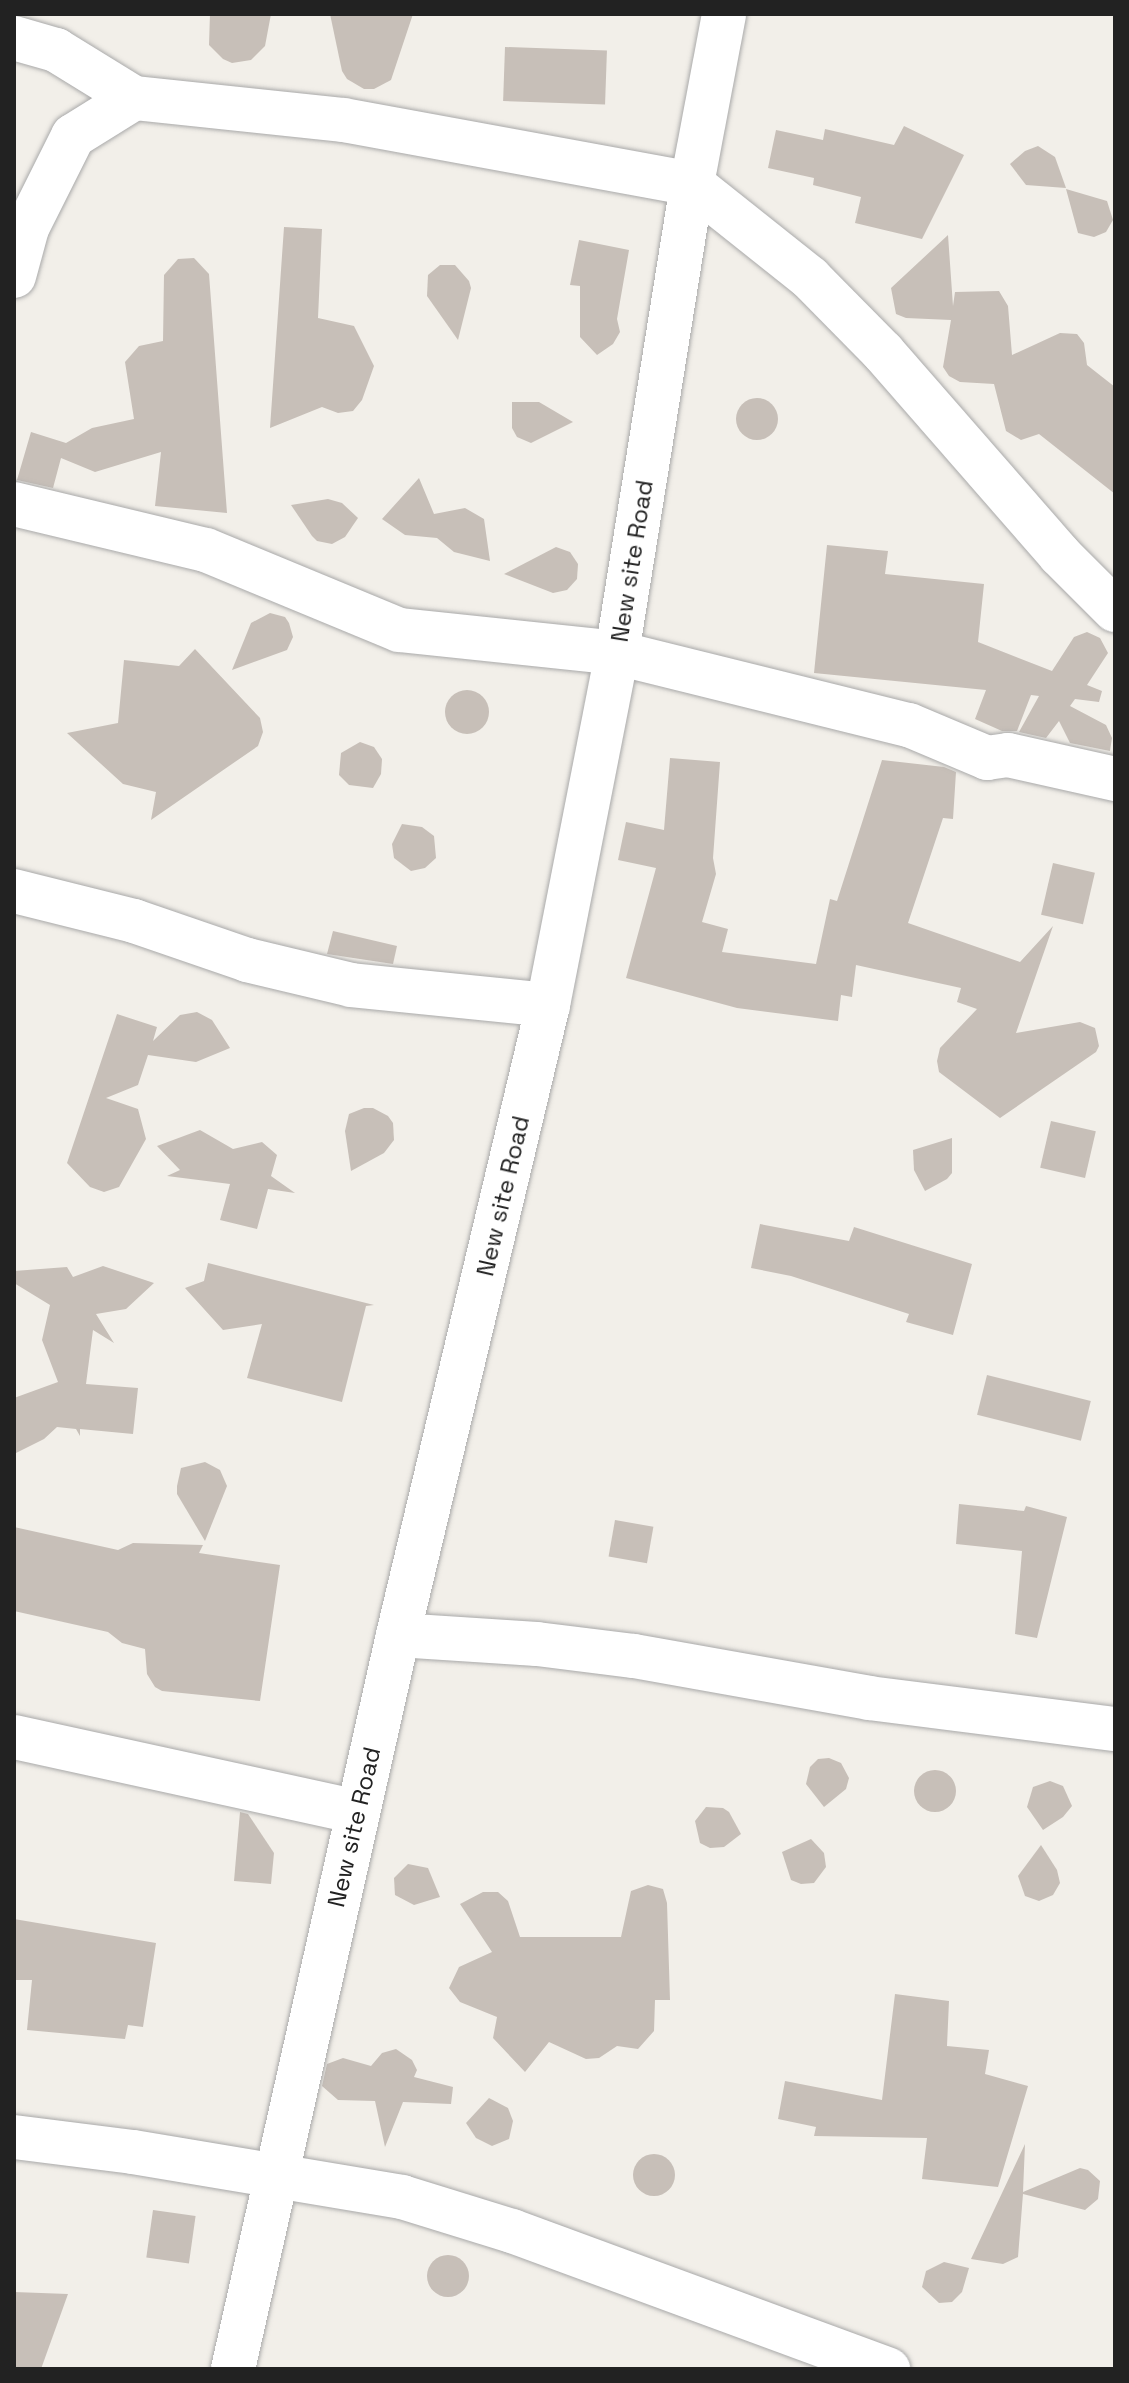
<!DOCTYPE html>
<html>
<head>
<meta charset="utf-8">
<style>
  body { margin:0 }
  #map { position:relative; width:1129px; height:2383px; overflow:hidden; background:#f2efe9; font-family:"Space Grotesk",sans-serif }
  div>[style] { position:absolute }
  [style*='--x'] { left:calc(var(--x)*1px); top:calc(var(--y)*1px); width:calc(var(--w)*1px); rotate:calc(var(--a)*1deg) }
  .building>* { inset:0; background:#c7bfb8; transform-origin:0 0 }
  .round { border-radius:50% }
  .roads { filter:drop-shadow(0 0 2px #a9a9a9) drop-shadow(0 0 2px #a9a9a9) }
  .minor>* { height:44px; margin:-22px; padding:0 22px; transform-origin:22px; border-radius:22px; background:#fff }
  span { translate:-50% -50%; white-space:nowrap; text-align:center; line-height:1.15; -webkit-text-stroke:6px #fff; paint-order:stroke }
  .street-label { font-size:24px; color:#222 }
  .frame { position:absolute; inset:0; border:16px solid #222; pointer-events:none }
</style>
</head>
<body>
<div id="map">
  <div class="building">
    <div style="clip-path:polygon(210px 14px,271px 14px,265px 46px,251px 60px,232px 63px,223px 59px,209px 45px)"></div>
    <div style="clip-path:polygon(330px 14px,413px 14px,391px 80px,374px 89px,364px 89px,347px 79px,342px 71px)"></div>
    <div style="left:505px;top:47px;width:102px;height:54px;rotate:2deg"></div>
    <div style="clip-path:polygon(904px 126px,964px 155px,922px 239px,855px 223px,861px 197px,813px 185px,814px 178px,768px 168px,776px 130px,823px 140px,825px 129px,894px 145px)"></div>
    <div style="clip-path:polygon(1038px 146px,1055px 157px,1066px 188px,1026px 185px,1010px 164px,1025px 151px)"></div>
    <div style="clip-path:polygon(1066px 189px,1107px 201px,1113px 220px,1106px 232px,1094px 237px,1078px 233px)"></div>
    <div style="clip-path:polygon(284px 227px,322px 229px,318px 318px,354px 326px,374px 366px,362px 400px,353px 411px,338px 413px,322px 407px,270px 428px)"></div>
    <div style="clip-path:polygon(948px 235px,953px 306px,955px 292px,999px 291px,1008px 306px,1012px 355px,1060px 333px,1077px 334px,1084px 343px,1087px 365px,1115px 387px,1115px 494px,1039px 434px,1021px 440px,1006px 431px,994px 384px,960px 382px,949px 376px,943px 367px,951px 320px,906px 318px,896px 314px,891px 288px)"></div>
    <div style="clip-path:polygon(579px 240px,629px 250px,617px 319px,620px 332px,613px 344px,597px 355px,580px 337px,580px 286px,570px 285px)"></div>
    <div style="clip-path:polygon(194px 258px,209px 274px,227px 513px,155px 506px,161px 452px,95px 472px,61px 458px,53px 488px,17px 480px,31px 432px,66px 443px,92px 428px,134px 419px,125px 362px,139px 346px,163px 341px,164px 275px,178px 259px)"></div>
    <div style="clip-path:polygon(440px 265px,455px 265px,469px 281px,471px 288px,458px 340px,427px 296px,428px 275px)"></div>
    <div class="round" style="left:736px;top:398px;width:42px;height:42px"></div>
    <div style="clip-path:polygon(512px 402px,539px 402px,573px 422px,531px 443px,517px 437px,512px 428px)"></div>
    <div style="clip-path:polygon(419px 478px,434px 514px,465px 508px,484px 519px,490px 561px,454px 552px,437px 538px,405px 535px,382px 519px)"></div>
    <div style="clip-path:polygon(328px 499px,342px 503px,358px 518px,345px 537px,332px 544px,317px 541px,312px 536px,291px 505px)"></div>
    <div style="clip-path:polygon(827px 545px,888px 551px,885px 574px,984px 584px,978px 642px,1052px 671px,1074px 637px,1087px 632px,1100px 638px,1108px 653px,1087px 685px,1102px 691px,1099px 702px,1075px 699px,1070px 706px,1106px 725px,1112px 738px,1110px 751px,1070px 743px,1059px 721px,1046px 738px,1019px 732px,1039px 696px,1031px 695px,1017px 731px,1002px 731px,975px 719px,986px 690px,814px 673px)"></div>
    <div style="clip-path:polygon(556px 547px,570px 552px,578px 564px,577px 579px,567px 590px,553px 593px,504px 574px)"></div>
    <div style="clip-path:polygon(270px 613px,285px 617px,289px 623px,293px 637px,287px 650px,232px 670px,251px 623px)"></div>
    <div style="clip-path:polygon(195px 649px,260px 718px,263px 732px,258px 746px,151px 820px,156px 792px,123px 784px,67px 733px,118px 723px,124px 660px,179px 666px)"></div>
    <div class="round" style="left:445px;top:690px;width:44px;height:44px"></div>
    <div style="clip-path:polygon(360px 742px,374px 747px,382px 759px,381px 774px,373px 788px,349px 785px,339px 775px,341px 753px)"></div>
    <div style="clip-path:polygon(670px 758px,720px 762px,713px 858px,716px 874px,702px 922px,728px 929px,722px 952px,816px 964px,830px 899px,837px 901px,882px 760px,944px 767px,956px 772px,953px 819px,943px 818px,908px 923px,1020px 962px,1053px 926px,1016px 1033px,1080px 1022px,1095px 1028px,1099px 1046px,1096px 1052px,1000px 1118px,939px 1072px,937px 1061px,940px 1048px,977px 1009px,957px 1002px,961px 988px,856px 965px,852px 997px,841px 995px,838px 1021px,737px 1008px,626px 978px,656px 868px,618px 860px,626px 822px,664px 830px)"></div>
    <div style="clip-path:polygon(402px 824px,422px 827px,434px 836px,436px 858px,425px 868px,411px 871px,394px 858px,392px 844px)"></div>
    <div style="left:1053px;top:863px;width:43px;height:53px;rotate:13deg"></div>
    <div style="clip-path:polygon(333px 931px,397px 946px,393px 964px,327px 954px)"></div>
    <div style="clip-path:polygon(197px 1012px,212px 1020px,230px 1048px,196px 1062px,148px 1055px,138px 1085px,106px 1098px,138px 1109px,146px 1139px,119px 1187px,104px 1192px,90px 1187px,67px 1163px,117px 1014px,157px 1027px,153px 1041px,180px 1015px)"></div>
    <div style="clip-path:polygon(364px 1108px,373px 1108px,388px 1116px,393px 1123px,394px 1140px,384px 1153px,351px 1171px,345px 1131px,349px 1114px)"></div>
    <div style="left:1051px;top:1121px;width:46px;height:48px;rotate:13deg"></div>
    <div style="clip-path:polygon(200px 1130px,233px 1149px,262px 1142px,277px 1155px,271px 1176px,295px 1193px,268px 1189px,257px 1229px,220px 1220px,230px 1184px,167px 1176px,180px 1170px,157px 1146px)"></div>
    <div style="clip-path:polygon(952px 1138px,952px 1173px,947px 1179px,925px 1191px,914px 1170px,913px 1150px)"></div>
    <div style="clip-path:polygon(760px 1224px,849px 1241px,854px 1227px,972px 1264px,953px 1335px,906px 1322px,909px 1314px,791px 1276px,751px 1268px)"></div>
    <div style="clip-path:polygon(208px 1263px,374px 1305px,366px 1306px,342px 1402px,247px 1378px,262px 1324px,223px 1330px,185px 1288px,204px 1281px)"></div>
    <div style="clip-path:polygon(103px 1266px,154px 1283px,126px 1309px,96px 1314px,114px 1343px,93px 1330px,86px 1384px,138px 1388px,133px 1434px,80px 1429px,80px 1436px,76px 1429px,57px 1427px,44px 1439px,14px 1454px,14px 1398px,58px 1382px,42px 1340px,50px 1305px,14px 1283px,14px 1271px,67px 1267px,73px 1277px)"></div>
    <div style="left:987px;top:1375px;width:107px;height:41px;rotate:14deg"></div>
    <div style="clip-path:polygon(205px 1462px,220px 1470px,227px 1486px,205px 1541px,177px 1494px,177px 1486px,181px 1468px)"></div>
    <div style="clip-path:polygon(959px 1504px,1024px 1511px,1026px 1506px,1067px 1517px,1037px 1638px,1015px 1634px,1022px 1551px,956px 1544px)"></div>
    <div style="left:615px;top:1520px;width:39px;height:37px;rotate:10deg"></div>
    <div style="clip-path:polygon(14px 1527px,118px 1550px,133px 1543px,203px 1545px,199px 1553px,280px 1565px,260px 1701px,162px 1691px,155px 1687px,147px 1674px,145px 1649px,122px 1643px,108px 1632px,14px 1611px)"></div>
    <div style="clip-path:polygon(829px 1758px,841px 1763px,849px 1778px,846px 1789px,824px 1807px,806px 1784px,810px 1767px,818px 1759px)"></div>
    <div class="round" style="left:914px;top:1770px;width:42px;height:42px"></div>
    <div style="clip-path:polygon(1050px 1781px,1063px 1786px,1072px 1806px,1063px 1817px,1043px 1830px,1027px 1807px,1033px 1787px)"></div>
    <div style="clip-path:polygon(706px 1807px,723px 1808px,729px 1812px,741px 1834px,724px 1847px,710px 1848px,700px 1843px,695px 1821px)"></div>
    <div style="clip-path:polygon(240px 1812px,248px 1814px,274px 1853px,271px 1884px,234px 1881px)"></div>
    <div style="clip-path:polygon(811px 1839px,824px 1853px,826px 1867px,814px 1883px,801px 1884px,791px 1880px,782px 1852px)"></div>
    <div style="clip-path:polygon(1041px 1845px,1057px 1870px,1060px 1883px,1053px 1895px,1039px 1901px,1025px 1896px,1018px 1876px)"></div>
    <div style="clip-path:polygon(408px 1864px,428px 1868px,440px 1897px,414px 1905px,395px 1895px,394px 1878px)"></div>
    <div style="clip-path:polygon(648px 1885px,663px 1889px,667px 1903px,670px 2000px,655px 2000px,654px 2031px,638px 2049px,617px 2046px,599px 2058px,586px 2059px,549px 2042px,525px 2072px,493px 2038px,497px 2017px,460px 2002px,449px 1988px,459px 1967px,492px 1952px,460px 1904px,483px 1892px,498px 1892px,508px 1901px,520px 1937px,621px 1937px,631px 1891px)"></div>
    <div style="clip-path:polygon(14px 1919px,156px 1943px,143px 2027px,128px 2025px,125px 2039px,27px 2030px,32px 1980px,14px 1980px)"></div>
    <div style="clip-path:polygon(895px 1994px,949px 2001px,947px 2046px,989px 2050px,985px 2074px,1028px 2086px,998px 2187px,922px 2179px,927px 2138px,814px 2136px,816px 2127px,778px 2119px,785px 2081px,882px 2100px)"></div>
    <div style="clip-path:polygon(396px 2049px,412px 2060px,417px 2070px,414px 2077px,453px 2087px,451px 2104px,403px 2102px,385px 2147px,375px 2101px,338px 2100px,322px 2086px,327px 2064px,343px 2058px,371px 2066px,382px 2053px)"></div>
    <div style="clip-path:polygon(489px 2098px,508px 2108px,513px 2121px,509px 2139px,492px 2146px,476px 2138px,466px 2123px)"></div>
    <div style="clip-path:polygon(1025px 2144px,1023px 2192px,1080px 2168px,1088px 2170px,1100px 2181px,1098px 2199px,1085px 2210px,1023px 2194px,1018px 2257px,1003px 2264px,971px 2259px)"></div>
    <div class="round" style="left:633px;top:2154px;width:42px;height:42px"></div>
    <div style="left:153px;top:2210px;width:43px;height:48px;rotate:8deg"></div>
    <div class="round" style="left:427px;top:2255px;width:42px;height:42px"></div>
    <div style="clip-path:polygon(944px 2262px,969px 2268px,962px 2292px,952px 2302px,939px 2303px,922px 2287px,926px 2271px)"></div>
    <div style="clip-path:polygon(14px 2292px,68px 2294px,41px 2369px,14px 2369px)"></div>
  </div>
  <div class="roads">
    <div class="minor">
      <div style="--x:14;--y:38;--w:44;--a:15.9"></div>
      <div style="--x:56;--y:50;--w:92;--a:31.6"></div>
      <div style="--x:134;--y:98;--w:211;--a:6"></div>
      <div style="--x:344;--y:120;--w:354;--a:10.4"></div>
      <div style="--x:692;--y:184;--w:151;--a:38.5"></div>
      <div style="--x:810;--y:278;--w:104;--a:45.4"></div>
      <div style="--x:883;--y:352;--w:269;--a:48.9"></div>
      <div style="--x:1060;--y:555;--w:78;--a:45"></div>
      <div style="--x:14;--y:276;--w:50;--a:-74.8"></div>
      <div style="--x:27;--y:228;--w:103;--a:-63.4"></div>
      <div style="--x:73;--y:136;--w:72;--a:-31.9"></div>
      <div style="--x:14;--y:504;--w:197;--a:13.5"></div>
      <div style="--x:206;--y:550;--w:209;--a:22.5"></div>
      <div style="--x:399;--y:630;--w:219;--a:6"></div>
      <div style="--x:617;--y:653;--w:301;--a:13.9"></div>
      <div style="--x:909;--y:725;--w:85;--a:22.9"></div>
      <div style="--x:987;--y:758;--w:21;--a:-8"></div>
      <div style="--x:1008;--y:755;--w:110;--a:12.6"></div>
      <div style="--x:14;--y:891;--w:124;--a:14"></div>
      <div style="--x:134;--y:921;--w:120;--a:19"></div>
      <div style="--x:247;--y:960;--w:107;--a:13.5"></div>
      <div style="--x:351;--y:985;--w:198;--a:5.8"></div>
      <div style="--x:398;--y:1635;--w:139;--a:3.7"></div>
      <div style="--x:537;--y:1644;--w:98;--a:7.1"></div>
      <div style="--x:634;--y:1656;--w:239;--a:10.1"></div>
      <div style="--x:869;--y:1698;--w:248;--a:7.2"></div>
      <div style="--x:14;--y:1737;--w:351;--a:12.3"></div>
      <div style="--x:14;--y:2137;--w:120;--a:7.2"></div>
      <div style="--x:133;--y:2152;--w:273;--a:9.5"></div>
      <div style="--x:402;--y:2197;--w:115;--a:17.2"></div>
      <div style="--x:512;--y:2231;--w:401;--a:20.2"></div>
      <div style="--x:233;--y:2369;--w:752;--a:-77.33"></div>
      <div style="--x:398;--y:1635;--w:648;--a:-76.61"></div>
      <div style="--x:548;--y:1005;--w:359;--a:-78.9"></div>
      <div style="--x:617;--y:653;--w:475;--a:-80.9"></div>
      <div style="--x:692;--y:184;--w:173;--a:-79.3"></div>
    </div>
  </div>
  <div class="street-label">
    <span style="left:632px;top:561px;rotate:-81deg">New site Road</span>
    <span style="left:503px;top:1196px;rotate:-77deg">New site Road</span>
    <span style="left:354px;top:1827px;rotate:-77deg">New site Road</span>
  </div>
  <div class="frame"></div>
</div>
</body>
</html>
